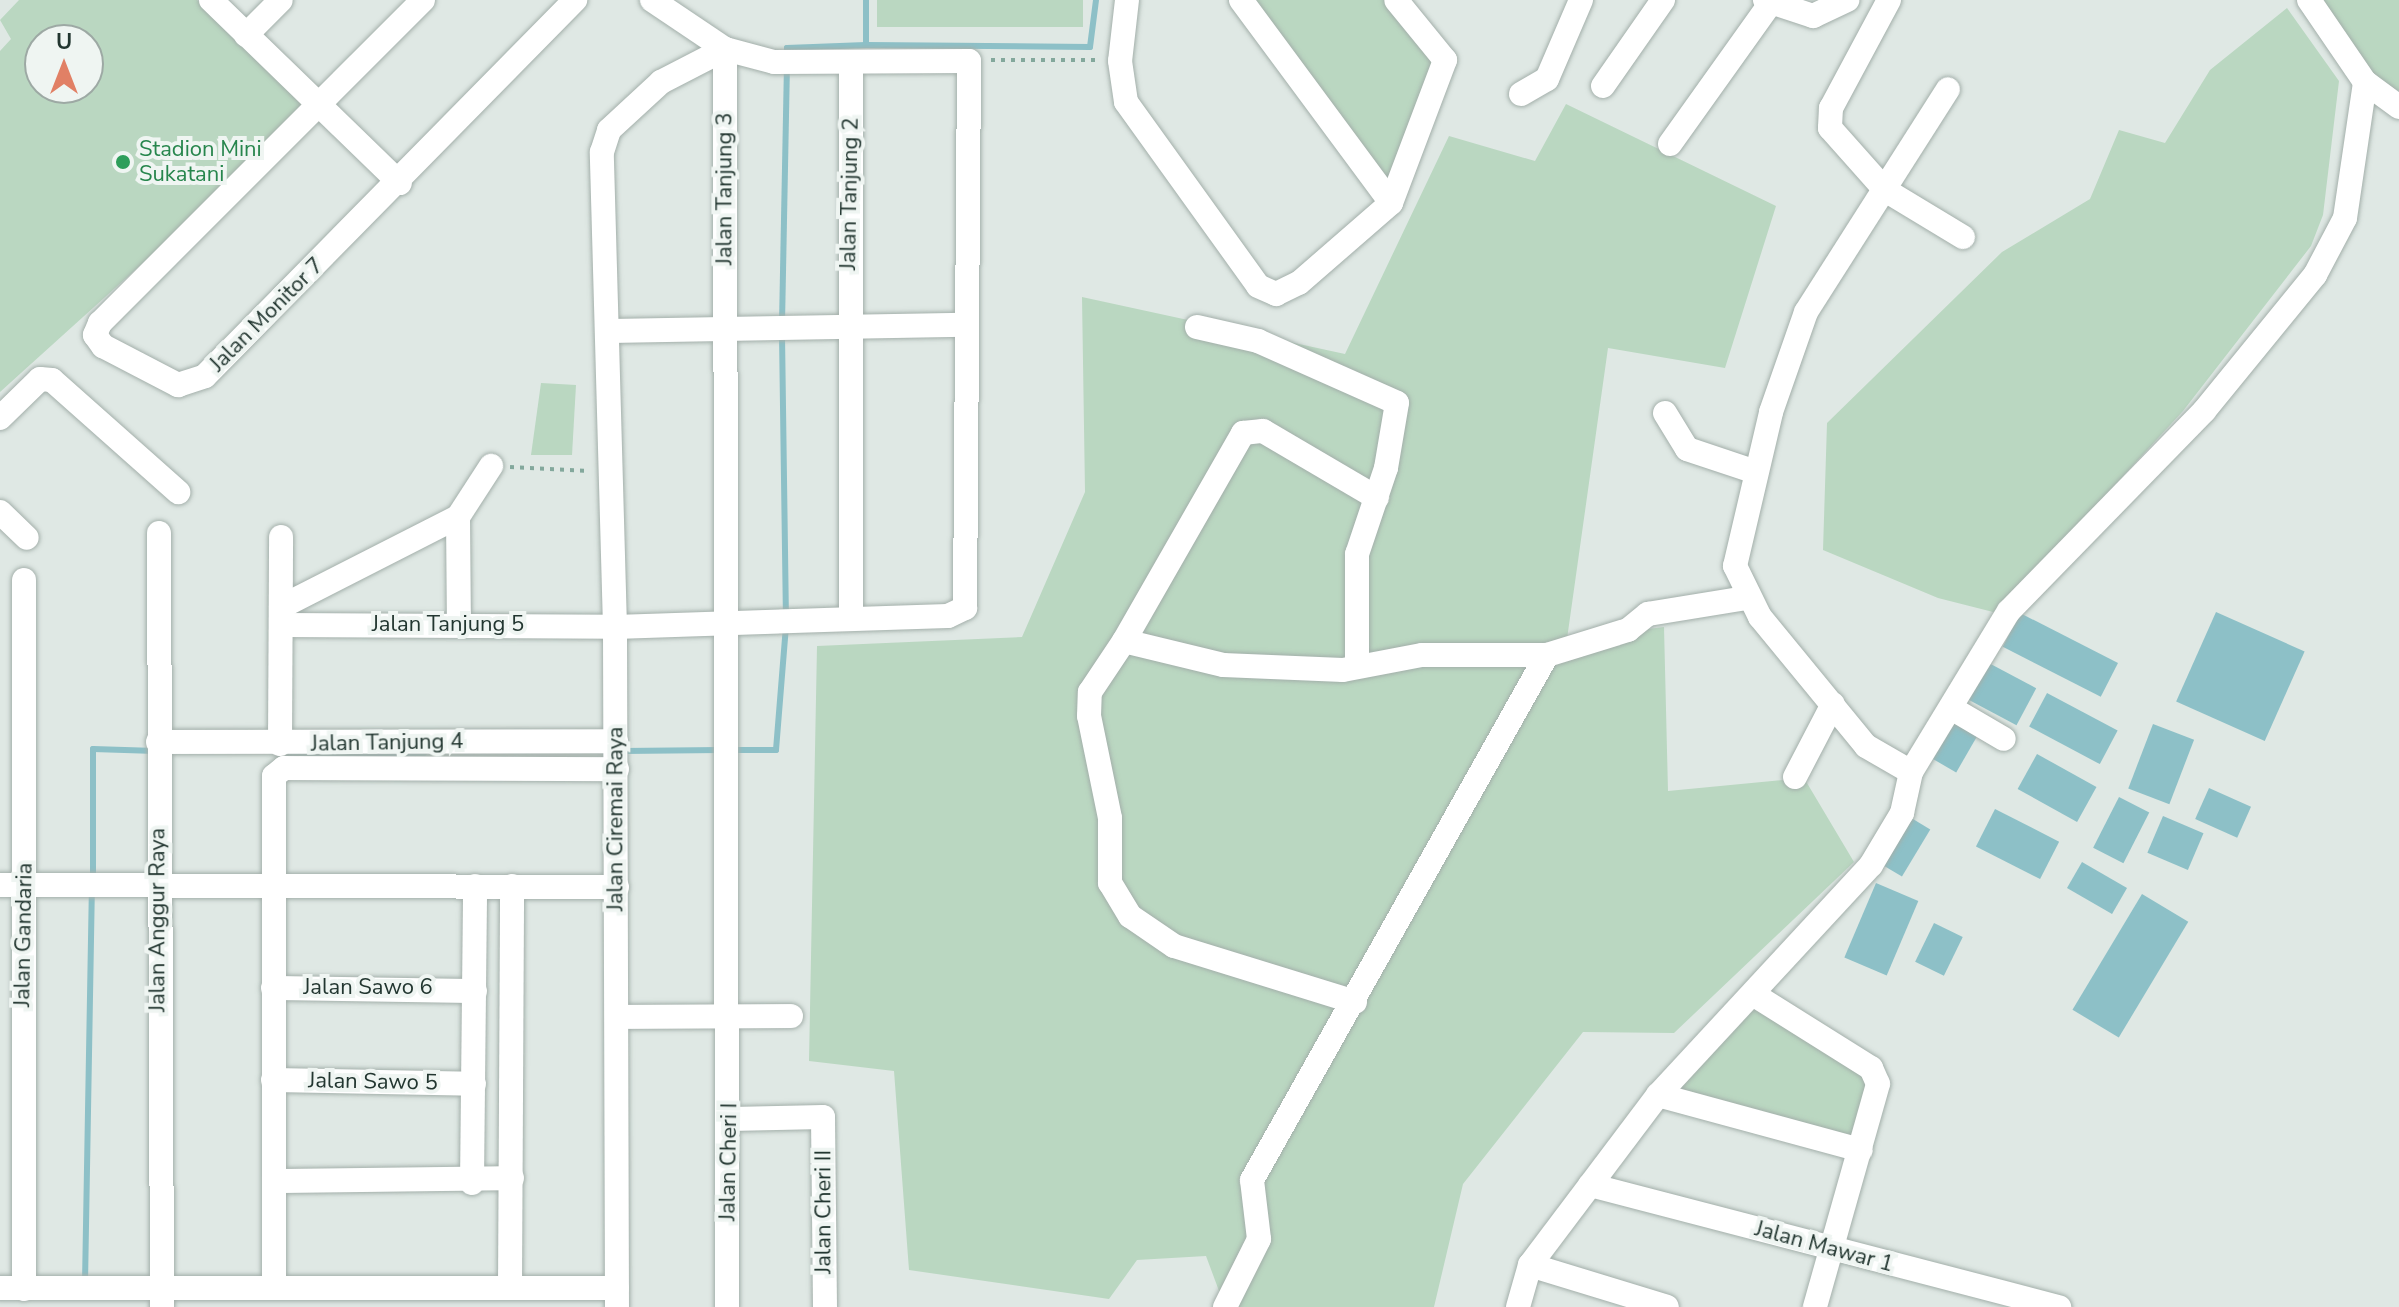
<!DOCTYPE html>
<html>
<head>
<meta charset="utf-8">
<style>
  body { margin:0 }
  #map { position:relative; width:2399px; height:1307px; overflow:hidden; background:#dfe8e4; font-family:"Nunito Sans",sans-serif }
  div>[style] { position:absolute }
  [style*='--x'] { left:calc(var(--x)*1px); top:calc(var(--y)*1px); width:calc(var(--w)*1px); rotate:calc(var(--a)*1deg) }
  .green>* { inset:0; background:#bad7c1; transform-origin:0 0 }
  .water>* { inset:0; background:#8dc0c7; transform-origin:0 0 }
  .stream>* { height:6px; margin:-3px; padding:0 3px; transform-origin:3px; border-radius:3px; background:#8dc0c7 }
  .path>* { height:4px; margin-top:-2px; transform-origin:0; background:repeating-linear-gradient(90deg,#83a89c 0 4px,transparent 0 10px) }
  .roads { filter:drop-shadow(0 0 2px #a3afaa) drop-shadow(0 0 2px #a3afaa) }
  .minor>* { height:24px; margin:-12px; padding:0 12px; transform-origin:12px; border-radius:12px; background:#fff }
  .tertiary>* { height:24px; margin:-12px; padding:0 12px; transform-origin:12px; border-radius:12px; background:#fff }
  .dots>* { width:22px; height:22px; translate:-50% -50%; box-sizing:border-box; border:4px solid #eff5f2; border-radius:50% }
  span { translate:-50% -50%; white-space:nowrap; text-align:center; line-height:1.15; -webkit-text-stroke:8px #eff5f2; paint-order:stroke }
  .leisure-label { font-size:22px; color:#27864d }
  .left { translate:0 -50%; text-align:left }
  .street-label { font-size:22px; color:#223630 }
  .north { position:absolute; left:24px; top:24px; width:80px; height:80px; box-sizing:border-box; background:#eff5f2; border:2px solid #9da9a4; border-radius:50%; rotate:0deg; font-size:22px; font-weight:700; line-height:32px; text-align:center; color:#223630 }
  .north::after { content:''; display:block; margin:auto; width:28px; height:36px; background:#e18065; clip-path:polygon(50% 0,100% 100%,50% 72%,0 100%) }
</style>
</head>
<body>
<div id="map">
  <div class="green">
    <div style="clip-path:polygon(evenodd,19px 0,197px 0,306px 101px,187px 223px,0 392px,0 51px,11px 39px,0 20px,19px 0,40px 40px,88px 40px,88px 88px,40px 88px,40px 40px)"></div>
    <div style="left:877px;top:0;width:206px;height:27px"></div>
    <div style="clip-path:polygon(1241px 0,1396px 0,1445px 60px,1391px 203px)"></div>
    <div style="clip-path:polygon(2321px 0,2399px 0,2399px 91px,2377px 81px)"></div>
    <div style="clip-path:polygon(2287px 8px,2339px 81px,2323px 215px,2311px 246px,2183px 411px,1997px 613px,1938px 598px,1823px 550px,1827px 423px,2002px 252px,2090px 199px,2119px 130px,2165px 143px,2210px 70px)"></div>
    <div style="clip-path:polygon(1566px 104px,1776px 206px,1725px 368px,1608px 348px,1567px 639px,1664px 627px,1668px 791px,1804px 778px,1854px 862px,1674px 1033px,1583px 1032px,1463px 1184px,1434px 1307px,1225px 1307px,1206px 1256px,1137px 1260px,1109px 1299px,909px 1270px,894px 1071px,809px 1061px,817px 646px,1022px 637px,1085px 492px,1082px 297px,1345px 354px,1449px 136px,1535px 161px)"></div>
    <div style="clip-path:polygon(541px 383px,576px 385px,572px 455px,531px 455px)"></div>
    <div style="clip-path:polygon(1756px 996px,1871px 1068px,1861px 1150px,1658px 1095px)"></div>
  </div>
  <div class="water">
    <div style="left:2216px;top:612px;width:97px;height:98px;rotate:24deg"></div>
    <div style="left:2020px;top:613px;width:110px;height:38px;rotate:27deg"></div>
    <div style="left:1985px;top:661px;width:58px;height:42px;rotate:28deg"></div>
    <div style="left:2047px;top:693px;width:80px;height:38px;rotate:28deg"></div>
    <div style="left:1953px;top:714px;width:32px;height:49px;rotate:30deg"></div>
    <div style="left:2153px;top:724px;width:44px;height:69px;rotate:21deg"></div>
    <div style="left:2037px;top:754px;width:68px;height:40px;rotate:29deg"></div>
    <div style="left:2209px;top:788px;width:46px;height:34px;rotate:24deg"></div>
    <div style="left:2119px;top:797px;width:34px;height:57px;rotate:27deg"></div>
    <div style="left:1995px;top:809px;width:72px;height:42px;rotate:27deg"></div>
    <div style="left:1908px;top:816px;width:26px;height:55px;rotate:31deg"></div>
    <div style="left:2163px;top:816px;width:44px;height:40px;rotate:23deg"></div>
    <div style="left:2082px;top:862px;width:52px;height:30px;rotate:30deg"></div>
    <div style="left:1876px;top:883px;width:46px;height:81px;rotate:23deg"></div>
    <div style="left:2142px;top:894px;width:54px;height:135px;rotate:31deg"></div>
    <div style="left:1934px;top:923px;width:32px;height:43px;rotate:26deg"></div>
  </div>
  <div class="stream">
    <div style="--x:866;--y:0;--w:45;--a:90"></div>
    <div style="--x:787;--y:56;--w:8;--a:-90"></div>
    <div style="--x:787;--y:48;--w:79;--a:-2.2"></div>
    <div style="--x:866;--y:45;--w:224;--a:0.5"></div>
    <div style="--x:1090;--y:47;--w:47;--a:-82.7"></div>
    <div style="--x:782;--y:324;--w:257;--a:-88.9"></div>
    <div style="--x:782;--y:335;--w:281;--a:89.2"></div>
    <div style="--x:731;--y:750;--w:45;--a:0"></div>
    <div style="--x:776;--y:750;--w:123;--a:-85.4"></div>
    <div style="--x:623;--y:751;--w:97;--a:-0.6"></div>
    <div style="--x:287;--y:754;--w:137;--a:-0.4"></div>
    <div style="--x:93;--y:879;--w:130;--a:-90"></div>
    <div style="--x:93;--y:749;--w:63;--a:1.8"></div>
    <div style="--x:85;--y:1283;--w:392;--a:-89"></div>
  </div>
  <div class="path">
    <div style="--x:991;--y:60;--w:107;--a:0"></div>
    <div style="--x:510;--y:467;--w:79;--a:2.9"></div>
  </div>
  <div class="roads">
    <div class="minor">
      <div style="--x:211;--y:0;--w:263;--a:44.1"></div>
      <div style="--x:423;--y:0;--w:457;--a:135"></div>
      <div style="--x:100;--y:323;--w:13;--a:113"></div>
      <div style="--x:95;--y:335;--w:14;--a:54"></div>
      <div style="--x:103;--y:346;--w:85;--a:27.5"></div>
      <div style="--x:178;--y:385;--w:28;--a:-18"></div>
      <div style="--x:205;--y:376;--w:528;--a:-45.46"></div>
      <div style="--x:1127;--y:0;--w:61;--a:96.5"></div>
      <div style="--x:1120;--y:61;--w:41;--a:81.7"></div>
      <div style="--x:1126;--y:102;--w:226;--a:54.3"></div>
      <div style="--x:1258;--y:286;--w:20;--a:24"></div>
      <div style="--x:1276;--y:294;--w:25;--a:-26"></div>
      <div style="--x:1299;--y:283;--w:122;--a:-41"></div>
      <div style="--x:1391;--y:203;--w:153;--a:-69.3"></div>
      <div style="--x:1445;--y:60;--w:77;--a:-129.2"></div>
      <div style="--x:1241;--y:0;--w:252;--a:53.5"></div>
      <div style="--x:1765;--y:0;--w:51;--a:18.4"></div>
      <div style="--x:1813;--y:16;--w:38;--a:-25"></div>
      <div style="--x:1889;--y:0;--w:123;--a:118.2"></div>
      <div style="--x:1831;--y:108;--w:20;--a:93"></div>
      <div style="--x:1830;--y:128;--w:83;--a:48.4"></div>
      <div style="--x:1885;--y:190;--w:91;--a:31.1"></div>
      <div style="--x:246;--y:35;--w:49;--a:-45"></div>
      <div style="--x:725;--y:49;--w:1258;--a:89.91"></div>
      <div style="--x:1603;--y:86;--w:105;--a:-55.1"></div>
      <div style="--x:1521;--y:94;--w:30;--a:-30"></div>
      <div style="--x:1547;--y:79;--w:86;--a:-66.7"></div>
      <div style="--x:1670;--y:144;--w:172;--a:-54.5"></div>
      <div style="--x:1197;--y:327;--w:63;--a:12.9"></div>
      <div style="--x:1258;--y:341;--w:152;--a:24"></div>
      <div style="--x:1397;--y:403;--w:66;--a:99.6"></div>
      <div style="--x:1386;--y:468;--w:91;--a:108.6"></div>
      <div style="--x:1357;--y:554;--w:112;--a:90"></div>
      <div style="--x:608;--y:331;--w:359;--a:-1"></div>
      <div style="--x:1665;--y:413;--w:42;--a:58.6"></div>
      <div style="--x:1687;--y:449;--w:73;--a:18.4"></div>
      <div style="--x:0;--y:418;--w:56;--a:-44.3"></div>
      <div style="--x:40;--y:379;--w:12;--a:5"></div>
      <div style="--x:52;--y:380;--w:169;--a:41.6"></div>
      <div style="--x:0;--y:512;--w:37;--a:44"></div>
      <div style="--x:458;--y:517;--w:108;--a:89.5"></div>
      <div style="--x:159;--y:533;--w:774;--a:89.78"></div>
      <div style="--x:281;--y:607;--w:199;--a:-27"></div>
      <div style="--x:458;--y:517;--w:61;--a:-57.1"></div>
      <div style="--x:851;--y:617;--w:555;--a:-90"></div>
      <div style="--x:281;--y:625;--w:334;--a:0.3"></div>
      <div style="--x:615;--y:627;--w:333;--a:-1.9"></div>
      <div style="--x:948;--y:616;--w:19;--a:-25"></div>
      <div style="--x:965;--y:608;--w:547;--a:-89.58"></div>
      <div style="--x:969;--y:61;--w:195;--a:179.7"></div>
      <div style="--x:774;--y:62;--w:51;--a:-165.1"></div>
      <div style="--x:725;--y:49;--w:88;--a:-146.1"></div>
      <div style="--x:1124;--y:641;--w:240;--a:-60.2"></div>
      <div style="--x:1243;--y:433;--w:20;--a:-6"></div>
      <div style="--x:1263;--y:431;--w:132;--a:30.4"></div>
      <div style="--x:1951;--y:708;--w:61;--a:30.3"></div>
      <div style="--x:158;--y:742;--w:458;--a:-0.1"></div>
      <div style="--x:280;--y:744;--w:207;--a:-89.7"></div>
      <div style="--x:1911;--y:772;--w:52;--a:-150"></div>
      <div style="--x:1866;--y:746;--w:167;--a:-129.4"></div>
      <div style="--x:1760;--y:617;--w:57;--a:-116.1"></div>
      <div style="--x:1735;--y:566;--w:158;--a:-76.8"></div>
      <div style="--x:1771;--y:412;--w:106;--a:-70.7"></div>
      <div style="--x:1806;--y:312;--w:264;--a:-57.5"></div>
      <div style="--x:1795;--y:777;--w:82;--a:-62.5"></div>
      <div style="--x:0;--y:885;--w:617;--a:0.19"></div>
      <div style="--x:273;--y:988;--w:202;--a:0.9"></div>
      <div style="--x:1756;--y:996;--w:136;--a:32.1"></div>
      <div style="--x:1871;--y:1068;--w:17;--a:66"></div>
      <div style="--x:1878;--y:1084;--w:232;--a:105.8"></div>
      <div style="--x:1355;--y:1002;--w:189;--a:-162.8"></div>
      <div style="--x:1174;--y:946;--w:53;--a:-145.7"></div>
      <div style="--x:1130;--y:916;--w:39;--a:-121"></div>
      <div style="--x:1110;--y:883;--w:65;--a:-90"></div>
      <div style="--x:1110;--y:818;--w:104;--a:-101.6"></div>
      <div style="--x:1089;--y:716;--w:24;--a:-88"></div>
      <div style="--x:1090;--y:692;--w:61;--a:-56.3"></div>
      <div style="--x:1124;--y:641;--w:102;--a:13.6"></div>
      <div style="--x:1223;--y:665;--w:120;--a:2.4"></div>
      <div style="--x:1343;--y:670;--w:80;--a:-10.8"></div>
      <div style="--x:1422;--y:655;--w:125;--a:0"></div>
      <div style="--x:1547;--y:655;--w:85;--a:-17.2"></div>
      <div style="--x:1628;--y:630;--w:26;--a:-39"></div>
      <div style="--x:1648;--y:614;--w:99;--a:-9.3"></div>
      <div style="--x:618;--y:1017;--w:173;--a:-0.3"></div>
      <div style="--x:273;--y:1080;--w:201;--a:1.1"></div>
      <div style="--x:1658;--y:1095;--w:210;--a:15.2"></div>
      <div style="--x:731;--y:1119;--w:92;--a:-1.2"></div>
      <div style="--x:823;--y:1117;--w:190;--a:89.4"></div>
      <div style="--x:274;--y:1181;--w:238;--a:-0.7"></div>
      <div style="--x:472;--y:1183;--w:297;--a:-89.4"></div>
      <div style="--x:1590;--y:1185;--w:485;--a:14.6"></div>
      <div style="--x:1530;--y:1265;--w:143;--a:17"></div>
      <div style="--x:0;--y:1288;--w:617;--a:0"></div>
      <div style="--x:274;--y:1288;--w:512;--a:-90"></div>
      <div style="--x:274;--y:776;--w:13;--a:-39"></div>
      <div style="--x:284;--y:768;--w:333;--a:0.2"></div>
      <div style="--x:510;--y:1288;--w:402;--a:-89.7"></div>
      <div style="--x:24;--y:1289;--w:709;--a:-90"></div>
      <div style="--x:617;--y:1307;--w:680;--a:-90.17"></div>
      <div style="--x:615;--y:627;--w:475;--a:-91.6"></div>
      <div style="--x:602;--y:152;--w:23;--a:-72"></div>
      <div style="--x:609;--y:130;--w:71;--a:-42.7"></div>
      <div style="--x:661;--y:82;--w:72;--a:-27.3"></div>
      <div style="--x:1225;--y:1307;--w:76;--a:-63.4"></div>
      <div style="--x:1259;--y:1239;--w:59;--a:-96.8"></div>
      <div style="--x:1252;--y:1180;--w:602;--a:-60.67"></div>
      <div style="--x:1518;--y:1307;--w:44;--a:-74.1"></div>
      <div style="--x:1530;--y:1265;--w:213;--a:-53"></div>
      <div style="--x:1658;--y:1095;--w:313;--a:-47.2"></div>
      <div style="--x:1871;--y:865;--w:61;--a:-59.2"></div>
      <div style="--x:1902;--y:813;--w:42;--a:-77.6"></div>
      <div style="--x:1911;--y:772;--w:188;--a:-58.7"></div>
      <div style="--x:2009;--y:611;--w:279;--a:-45.7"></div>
      <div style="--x:2204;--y:411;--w:176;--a:-50.8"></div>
      <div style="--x:2315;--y:275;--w:64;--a:-62.2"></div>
      <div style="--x:2345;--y:218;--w:137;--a:-81.6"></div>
    </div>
    <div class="tertiary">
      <div style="--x:2309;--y:0;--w:99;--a:55.7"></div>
      <div style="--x:2365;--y:82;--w:42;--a:36.3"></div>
    </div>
  </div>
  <div class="dots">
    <div style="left:123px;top:162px;background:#2e9e5b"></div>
  </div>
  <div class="leisure-label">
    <span class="left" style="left:139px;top:162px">Stadion Mini<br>Sukatani</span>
  </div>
  <div class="street-label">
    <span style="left:725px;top:189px;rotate:-90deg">Jalan Tanjung 3</span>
    <span style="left:850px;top:194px;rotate:-89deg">Jalan Tanjung 2</span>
    <span style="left:267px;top:315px;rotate:-45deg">Jalan Monitor 7</span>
    <span style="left:448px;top:625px">Jalan Tanjung 5</span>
    <span style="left:387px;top:743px;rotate:-1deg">Jalan Tanjung 4</span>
    <span style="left:616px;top:819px;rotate:-90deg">Jalan Ciremai Raya</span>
    <span style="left:158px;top:920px;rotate:-90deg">Jalan Anggur Raya</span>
    <span style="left:24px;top:935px;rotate:-89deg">Jalan Gandaria</span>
    <span style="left:368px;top:988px">Jalan Sawo 6</span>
    <span style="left:373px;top:1082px;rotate:1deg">Jalan Sawo 5</span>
    <span style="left:729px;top:1162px;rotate:-89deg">Jalan Cheri I</span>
    <span style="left:824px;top:1212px;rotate:-90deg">Jalan Cheri II</span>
    <span style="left:1824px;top:1247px;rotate:15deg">Jalan Mawar 1</span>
  </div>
  <div class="north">U</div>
</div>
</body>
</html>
